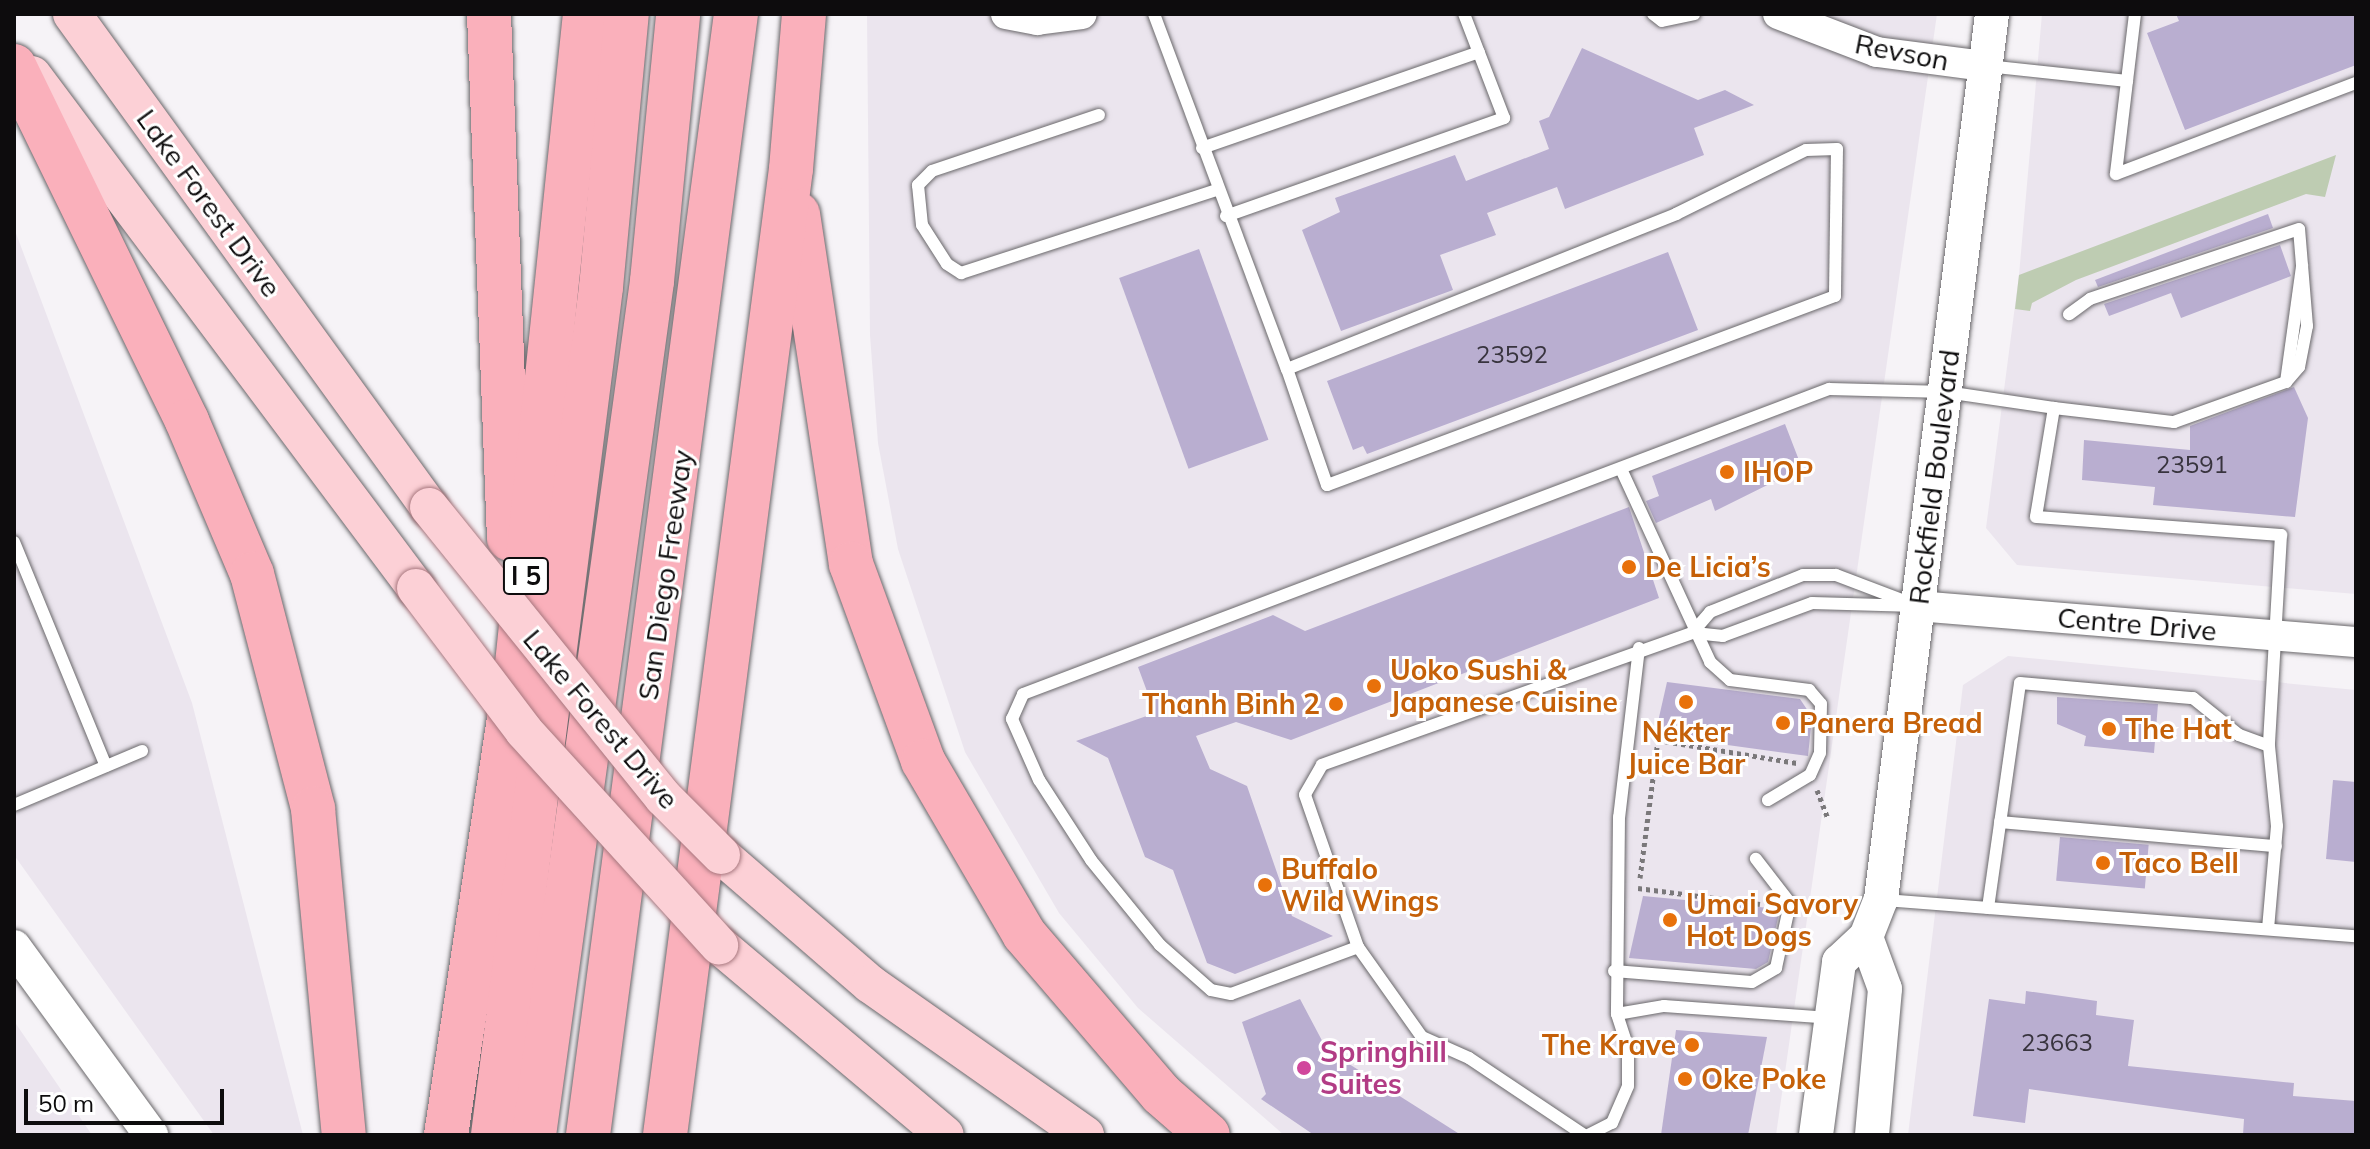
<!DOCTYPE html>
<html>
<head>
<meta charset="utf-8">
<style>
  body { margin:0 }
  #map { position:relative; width:2370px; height:1149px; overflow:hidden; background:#f6f3f7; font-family:Mulish,sans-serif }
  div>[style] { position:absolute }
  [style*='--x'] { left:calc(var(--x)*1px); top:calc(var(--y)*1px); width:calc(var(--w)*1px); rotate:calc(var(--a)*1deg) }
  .built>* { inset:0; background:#ebe5ee }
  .green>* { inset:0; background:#beccb2 }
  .building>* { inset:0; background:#b9aed0; transform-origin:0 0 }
  .path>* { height:5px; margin-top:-2.5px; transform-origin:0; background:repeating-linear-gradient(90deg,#7a787a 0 4px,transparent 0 8px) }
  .roads { filter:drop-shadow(0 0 2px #6a686b) drop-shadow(0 0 2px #6a686b) }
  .service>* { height:12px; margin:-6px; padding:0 6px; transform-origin:6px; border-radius:6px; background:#fff }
  .tertiary>* { height:30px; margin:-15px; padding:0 15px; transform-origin:15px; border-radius:15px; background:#fff }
  .secondary>* { height:34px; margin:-17px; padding:0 17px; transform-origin:17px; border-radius:17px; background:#fff }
  .primary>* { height:38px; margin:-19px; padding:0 19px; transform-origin:19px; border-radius:19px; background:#fcd0d6 }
  .motorway>* { height:44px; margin:-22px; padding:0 22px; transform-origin:22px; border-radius:22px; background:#fab0bb }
  .bridges { filter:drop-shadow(0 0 2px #a7777e) drop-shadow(0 0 2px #a7777e) }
  .primary-bridge>* { height:38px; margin:-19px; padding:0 19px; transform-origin:19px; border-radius:19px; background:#fcd0d6 }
  .dots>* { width:22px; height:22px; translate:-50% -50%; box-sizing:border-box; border:4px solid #fff; border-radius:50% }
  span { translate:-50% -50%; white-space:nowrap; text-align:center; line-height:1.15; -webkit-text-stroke:6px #fff; paint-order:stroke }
  .number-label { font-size:24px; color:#38343e }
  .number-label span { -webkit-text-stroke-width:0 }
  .shield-label span { padding:2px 6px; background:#fff; border:2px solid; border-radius:6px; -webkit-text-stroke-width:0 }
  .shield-label { font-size:26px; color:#0d0c0d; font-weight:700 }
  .street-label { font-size:28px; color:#0d0c0d }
  .food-label { font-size:28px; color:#c56008; font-weight:700 }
  .left { translate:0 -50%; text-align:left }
  .right { translate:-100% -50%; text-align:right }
  .hotel-label { font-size:28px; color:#b23c85; font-weight:700 }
  .frame { position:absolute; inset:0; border:16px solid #0d0c0d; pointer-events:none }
  .scale { position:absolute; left:24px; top:1089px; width:200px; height:36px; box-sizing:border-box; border:4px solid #0d0c0d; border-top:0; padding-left:10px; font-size:24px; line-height:28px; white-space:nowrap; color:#0d0c0d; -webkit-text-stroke:6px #fff; paint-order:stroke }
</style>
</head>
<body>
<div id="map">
  <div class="built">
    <div style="clip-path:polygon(867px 14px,1937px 14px,1776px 1135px,1284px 1135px,1138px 1008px,1059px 913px,965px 752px,898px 549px,878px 443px,870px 335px)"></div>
    <div style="clip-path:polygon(2042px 14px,2356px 14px,2356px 594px,2017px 565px,1986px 528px,2019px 275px)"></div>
    <div style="clip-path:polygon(14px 228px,192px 703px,303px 1135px,214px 1135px,14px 855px)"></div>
    <div style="clip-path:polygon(2008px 656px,2356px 690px,2356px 1135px,1908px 1135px,1963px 685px)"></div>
    <div style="clip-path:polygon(14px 1021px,92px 1135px,14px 1135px)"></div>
  </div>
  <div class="green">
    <div style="clip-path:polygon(2336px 155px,2325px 197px,2306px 194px,2076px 280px,2032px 303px,2030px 311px,2015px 309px,2019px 275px)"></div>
  </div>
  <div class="building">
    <div style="clip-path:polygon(2176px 14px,2356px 14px,2356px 65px,2185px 130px,2147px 33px,2179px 21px)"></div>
    <div style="clip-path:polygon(1582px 48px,1698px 100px,1725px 90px,1754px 105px,1694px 128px,1704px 155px,1565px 209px,1557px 187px,1487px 213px,1496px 235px,1440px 255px,1453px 290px,1341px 331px,1302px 230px,1340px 212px,1335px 198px,1455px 155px,1466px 181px,1549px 149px,1539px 121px,1549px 117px)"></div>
    <div style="clip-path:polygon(2268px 214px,2273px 228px,2098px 287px,2095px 280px)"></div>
    <div style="clip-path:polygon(2280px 245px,2291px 276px,2181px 318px,2171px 293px,2109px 316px,2104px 304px)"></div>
    <div style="left:1199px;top:249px;width:203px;height:85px;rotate:70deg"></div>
    <div style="clip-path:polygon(1668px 252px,1698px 330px,1367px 454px,1363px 446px,1353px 450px,1327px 381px)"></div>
    <div style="clip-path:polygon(2294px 387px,2308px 418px,2295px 517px,2153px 505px,2155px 487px,2082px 480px,2084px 440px,2190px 450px,2190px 426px)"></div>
    <div style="clip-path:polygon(1785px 424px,1802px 468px,1715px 511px,1711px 499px,1656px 523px,1646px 501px,1659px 496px,1652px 476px)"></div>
    <div style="clip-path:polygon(1629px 507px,1659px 598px,1291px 740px,1236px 722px,1196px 736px,1210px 769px,1247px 786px,1292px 916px,1333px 936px,1235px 974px,1207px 963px,1173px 870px,1145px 857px,1108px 758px,1076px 741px,1155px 713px,1138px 667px,1273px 615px,1305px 631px)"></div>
    <div style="clip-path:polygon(1667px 682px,1800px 699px,1812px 717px,1808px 756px,1655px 735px)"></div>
    <div style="clip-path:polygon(2057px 697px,2158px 704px,2154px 753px,2084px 746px,2086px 736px,2057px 724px)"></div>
    <div style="clip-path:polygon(2333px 780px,2356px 782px,2356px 862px,2326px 859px)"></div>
    <div style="left:2060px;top:837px;width:89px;height:44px;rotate:5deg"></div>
    <div style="clip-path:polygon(1643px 896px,1780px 909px,1768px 962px,1756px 969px,1629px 958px)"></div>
    <div style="clip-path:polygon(2026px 991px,2097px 1001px,2096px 1015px,2134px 1020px,2128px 1066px,2294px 1083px,2293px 1096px,2356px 1101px,2356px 1135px,2243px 1135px,2244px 1119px,2029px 1089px,2025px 1123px,1973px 1116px,1989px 999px,2025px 1004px)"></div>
    <div style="clip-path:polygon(1300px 999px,1327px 1050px,1461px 1135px,1314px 1135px,1261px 1099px,1266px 1094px,1242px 1022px)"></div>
    <div style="clip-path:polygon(1676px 1030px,1767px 1037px,1748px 1135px,1661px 1135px)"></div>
  </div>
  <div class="path">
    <div style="--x:1817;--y:790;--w:30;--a:69"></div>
    <div style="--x:1640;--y:878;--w:139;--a:-82.6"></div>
    <div style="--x:1658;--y:740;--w:141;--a:9.4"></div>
    <div style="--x:1638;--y:888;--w:123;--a:7.5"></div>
  </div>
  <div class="roads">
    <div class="service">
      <div style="--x:1154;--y:14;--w:379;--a:69.5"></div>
      <div style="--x:1287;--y:369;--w:419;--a:-21.7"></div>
      <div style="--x:1676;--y:214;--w:145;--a:-26.2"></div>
      <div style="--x:1806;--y:150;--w:31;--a:-2"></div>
      <div style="--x:1837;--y:149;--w:147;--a:90.8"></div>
      <div style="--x:1835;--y:296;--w:542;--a:159.59"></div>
      <div style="--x:1327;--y:485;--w:123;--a:-109"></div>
      <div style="--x:1653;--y:14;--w:11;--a:38"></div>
      <div style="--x:1662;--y:21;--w:33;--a:-12"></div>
      <div style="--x:2135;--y:14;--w:161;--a:96.8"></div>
      <div style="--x:2116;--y:174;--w:257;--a:-20.8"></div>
      <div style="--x:1987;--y:66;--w:141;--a:6.1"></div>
      <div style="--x:1099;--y:115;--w:176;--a:161.5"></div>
      <div style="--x:932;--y:171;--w:20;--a:135"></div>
      <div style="--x:918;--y:185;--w:40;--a:84.3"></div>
      <div style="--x:922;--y:225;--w:46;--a:57.3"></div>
      <div style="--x:947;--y:264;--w:17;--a:33"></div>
      <div style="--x:961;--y:273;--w:269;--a:-18"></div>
      <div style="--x:1202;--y:148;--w:293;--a:-19.1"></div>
      <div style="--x:1226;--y:216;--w:295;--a:-19.4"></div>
      <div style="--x:1504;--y:118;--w:111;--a:-111"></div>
      <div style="--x:2286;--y:382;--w:117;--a:-82.1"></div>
      <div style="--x:2054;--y:408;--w:121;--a:6.7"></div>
      <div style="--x:2174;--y:422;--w:119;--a:-19.7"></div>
      <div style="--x:2286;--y:382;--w:20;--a:-49"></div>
      <div style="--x:2299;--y:367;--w:42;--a:-79"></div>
      <div style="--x:2307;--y:326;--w:97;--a:-94.7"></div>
      <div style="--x:2299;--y:229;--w:220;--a:161.5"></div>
      <div style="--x:2090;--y:299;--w:26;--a:144"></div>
      <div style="--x:1621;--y:469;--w:213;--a:65.2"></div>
      <div style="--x:1710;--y:662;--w:27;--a:42"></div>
      <div style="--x:1730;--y:680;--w:80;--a:7.2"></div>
      <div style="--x:1809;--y:690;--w:18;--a:49"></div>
      <div style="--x:1821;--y:704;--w:49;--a:91.2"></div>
      <div style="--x:1820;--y:753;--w:24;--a:114"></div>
      <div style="--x:1810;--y:775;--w:49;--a:149.2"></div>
      <div style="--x:14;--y:542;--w:242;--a:67.7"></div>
      <div style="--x:1916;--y:606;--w:104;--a:-178.3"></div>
      <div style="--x:1812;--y:603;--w:95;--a:159.7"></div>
      <div style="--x:1723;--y:636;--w:31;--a:-174"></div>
      <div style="--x:1692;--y:633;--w:393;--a:160.4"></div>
      <div style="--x:1322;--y:765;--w:34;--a:120"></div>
      <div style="--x:1305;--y:795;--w:161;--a:70.8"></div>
      <div style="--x:1358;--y:947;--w:135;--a:159.7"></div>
      <div style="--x:1231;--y:994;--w:20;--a:-169"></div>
      <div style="--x:1211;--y:990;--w:68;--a:-138.6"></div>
      <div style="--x:1160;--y:945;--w:109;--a:-129.1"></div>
      <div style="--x:1091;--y:860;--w:95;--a:-123"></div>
      <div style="--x:1039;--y:780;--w:67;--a:-113.9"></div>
      <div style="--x:1012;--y:719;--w:27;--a:-66"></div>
      <div style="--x:1023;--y:694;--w:862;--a:-20.73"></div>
      <div style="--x:1829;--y:389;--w:117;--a:1.5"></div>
      <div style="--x:1946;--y:392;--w:109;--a:8.4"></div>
      <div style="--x:2054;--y:408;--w:110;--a:99.4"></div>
      <div style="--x:2036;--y:517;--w:246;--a:4.2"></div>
      <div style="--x:2281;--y:535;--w:211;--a:93.3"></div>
      <div style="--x:2269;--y:746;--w:80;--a:84.3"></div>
      <div style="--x:2277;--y:826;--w:103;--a:95"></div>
      <div style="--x:1692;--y:633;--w:28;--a:-49"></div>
      <div style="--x:1710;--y:612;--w:100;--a:-21.7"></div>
      <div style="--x:1803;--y:575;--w:33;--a:0"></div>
      <div style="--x:1836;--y:575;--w:76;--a:20.8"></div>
      <div style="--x:1639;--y:648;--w:170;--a:96.7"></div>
      <div style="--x:1619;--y:817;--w:197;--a:90.6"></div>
      <div style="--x:1617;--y:1014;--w:48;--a:-9.7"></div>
      <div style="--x:1664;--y:1006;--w:166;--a:4.1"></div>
      <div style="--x:14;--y:805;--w:139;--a:-22.9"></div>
      <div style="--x:2000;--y:822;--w:277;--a:5"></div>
      <div style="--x:1884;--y:900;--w:473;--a:4.4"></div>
      <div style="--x:1988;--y:908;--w:227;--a:-81.9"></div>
      <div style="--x:2020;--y:683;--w:174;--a:5"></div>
      <div style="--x:2193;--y:698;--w:59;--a:38.8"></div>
      <div style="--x:2239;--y:735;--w:32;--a:20"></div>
      <div style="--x:1358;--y:947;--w:110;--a:54.6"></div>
      <div style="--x:1422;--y:1037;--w:51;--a:24.1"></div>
      <div style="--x:1469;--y:1058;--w:138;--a:33.8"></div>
      <div style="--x:1614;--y:971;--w:138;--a:4.6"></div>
      <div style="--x:1752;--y:982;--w:28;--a:-30"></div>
      <div style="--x:1776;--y:968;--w:66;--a:-77.8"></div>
      <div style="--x:1790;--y:903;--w:56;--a:-127.7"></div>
      <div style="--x:1588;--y:1135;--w:27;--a:-27"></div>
      <div style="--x:1612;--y:1123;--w:40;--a:-66.6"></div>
      <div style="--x:1628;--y:1086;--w:38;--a:-90"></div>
      <div style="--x:1628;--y:1048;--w:36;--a:-108"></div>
    </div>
    <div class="tertiary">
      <div style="--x:1006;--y:14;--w:32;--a:11"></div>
      <div style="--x:1037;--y:20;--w:45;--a:-7.6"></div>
      <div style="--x:1778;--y:14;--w:106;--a:21"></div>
      <div style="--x:1877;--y:52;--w:107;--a:7.5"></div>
      <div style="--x:1917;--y:606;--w:440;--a:4.7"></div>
    </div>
    <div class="secondary">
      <div style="--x:1866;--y:937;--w:55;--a:69.9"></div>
      <div style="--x:1885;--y:989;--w:147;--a:95.1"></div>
      <div style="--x:14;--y:947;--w:233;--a:53.9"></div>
      <div style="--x:1816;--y:1135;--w:175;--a:-82.4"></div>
      <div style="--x:1839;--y:962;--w:37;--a:-43"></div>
      <div style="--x:1866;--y:937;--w:41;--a:-68.5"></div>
      <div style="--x:1881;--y:899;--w:892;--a:-82.85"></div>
    </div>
    <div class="primary">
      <div style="--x:72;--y:14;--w:609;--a:54.09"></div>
      <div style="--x:32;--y:75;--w:641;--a:53.18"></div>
      <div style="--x:721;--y:855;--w:197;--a:40.9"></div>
      <div style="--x:870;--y:984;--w:263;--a:35.1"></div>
      <div style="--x:719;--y:945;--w:295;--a:40.1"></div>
    </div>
    <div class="motorway">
      <div style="--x:489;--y:14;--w:525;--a:87.82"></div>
      <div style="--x:14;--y:66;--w:395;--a:64"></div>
      <div style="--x:187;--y:421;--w:166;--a:67"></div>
      <div style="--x:252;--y:574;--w:243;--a:75.4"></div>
      <div style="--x:313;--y:809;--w:327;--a:84.6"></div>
      <div style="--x:798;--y:214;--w:354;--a:81.4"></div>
      <div style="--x:851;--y:564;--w:210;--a:69.9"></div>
      <div style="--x:923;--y:761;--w:200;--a:59.7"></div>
      <div style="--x:1024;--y:934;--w:211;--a:49.4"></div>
      <div style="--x:1161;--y:1094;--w:62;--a:41.1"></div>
      <div style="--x:446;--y:1135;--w:476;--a:-81.4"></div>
      <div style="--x:517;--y:664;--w:654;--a:-84.03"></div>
      <div style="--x:493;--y:1135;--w:855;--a:-82.74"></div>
      <div style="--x:601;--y:287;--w:274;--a:-84.6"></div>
      <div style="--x:534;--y:1135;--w:862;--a:-82.13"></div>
      <div style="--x:652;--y:281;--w:268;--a:-84.4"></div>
      <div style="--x:588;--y:1135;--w:1131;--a:-82.48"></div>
      <div style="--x:665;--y:1135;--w:974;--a:-82.57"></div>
      <div style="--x:791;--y:169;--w:156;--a:-85.2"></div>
    </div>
  </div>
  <div class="bridges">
    <div class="primary-bridge">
      <div style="--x:429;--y:507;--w:373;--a:51.1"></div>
      <div style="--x:663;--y:797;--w:82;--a:45"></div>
      <div style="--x:416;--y:588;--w:179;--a:52.9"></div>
      <div style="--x:524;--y:731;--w:290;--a:47.7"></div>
    </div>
  </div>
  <div class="dots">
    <div style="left:1727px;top:472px;background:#e8710a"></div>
    <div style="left:1629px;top:567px;background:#e8710a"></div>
    <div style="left:1374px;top:686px;background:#e8710a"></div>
    <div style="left:1686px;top:702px;background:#e8710a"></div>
    <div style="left:1336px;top:704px;background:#e8710a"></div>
    <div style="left:1783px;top:723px;background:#e8710a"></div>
    <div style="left:2109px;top:729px;background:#e8710a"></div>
    <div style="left:2103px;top:863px;background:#e8710a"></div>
    <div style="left:1265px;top:885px;background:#e8710a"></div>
    <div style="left:1670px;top:920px;background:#e8710a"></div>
    <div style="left:1692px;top:1045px;background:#e8710a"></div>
    <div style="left:1304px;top:1068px;background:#d1479c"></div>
    <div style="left:1685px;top:1079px;background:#e8710a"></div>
  </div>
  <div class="number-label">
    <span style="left:1512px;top:355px">23592</span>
    <span style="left:2192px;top:465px">23591</span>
    <span style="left:2057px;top:1043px">23663</span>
  </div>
  <div class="shield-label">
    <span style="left:526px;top:576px">I 5</span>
  </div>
  <div class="street-label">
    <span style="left:1902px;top:52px;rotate:11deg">Revson</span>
    <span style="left:209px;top:203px;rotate:54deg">Lake Forest Drive</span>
    <span style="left:1934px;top:477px;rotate:-83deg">Rockfield Boulevard</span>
    <span style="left:665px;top:575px;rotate:-82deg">San Diego Freeway</span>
    <span style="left:2137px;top:624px;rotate:5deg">Centre Drive</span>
    <span style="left:601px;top:719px;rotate:50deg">Lake Forest Drive</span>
  </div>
  <div class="food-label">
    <span class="left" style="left:1743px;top:472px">IHOP</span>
    <span class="left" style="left:1645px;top:567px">De Licia’s</span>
    <span class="left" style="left:1390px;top:686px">Uoko Sushi &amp;<br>Japanese Cuisine</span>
    <span class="right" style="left:1320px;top:704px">Thanh Binh 2</span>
    <span class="left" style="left:1799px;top:723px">Panera Bread</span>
    <span class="left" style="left:2125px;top:729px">The Hat</span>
    <span style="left:1686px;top:748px">Nékter<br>Juice Bar</span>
    <span class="left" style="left:2119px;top:863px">Taco Bell</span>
    <span class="left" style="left:1281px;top:885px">Buffalo<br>Wild Wings</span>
    <span class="left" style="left:1686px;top:920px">Umai Savory<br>Hot Dogs</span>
    <span class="right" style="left:1676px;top:1045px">The Krave</span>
    <span class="left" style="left:1701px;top:1079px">Oke Poke</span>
  </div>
  <div class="hotel-label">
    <span class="left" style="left:1320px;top:1068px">Springhill<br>Suites</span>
  </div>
  <div class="frame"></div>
  <div class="scale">50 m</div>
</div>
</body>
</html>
